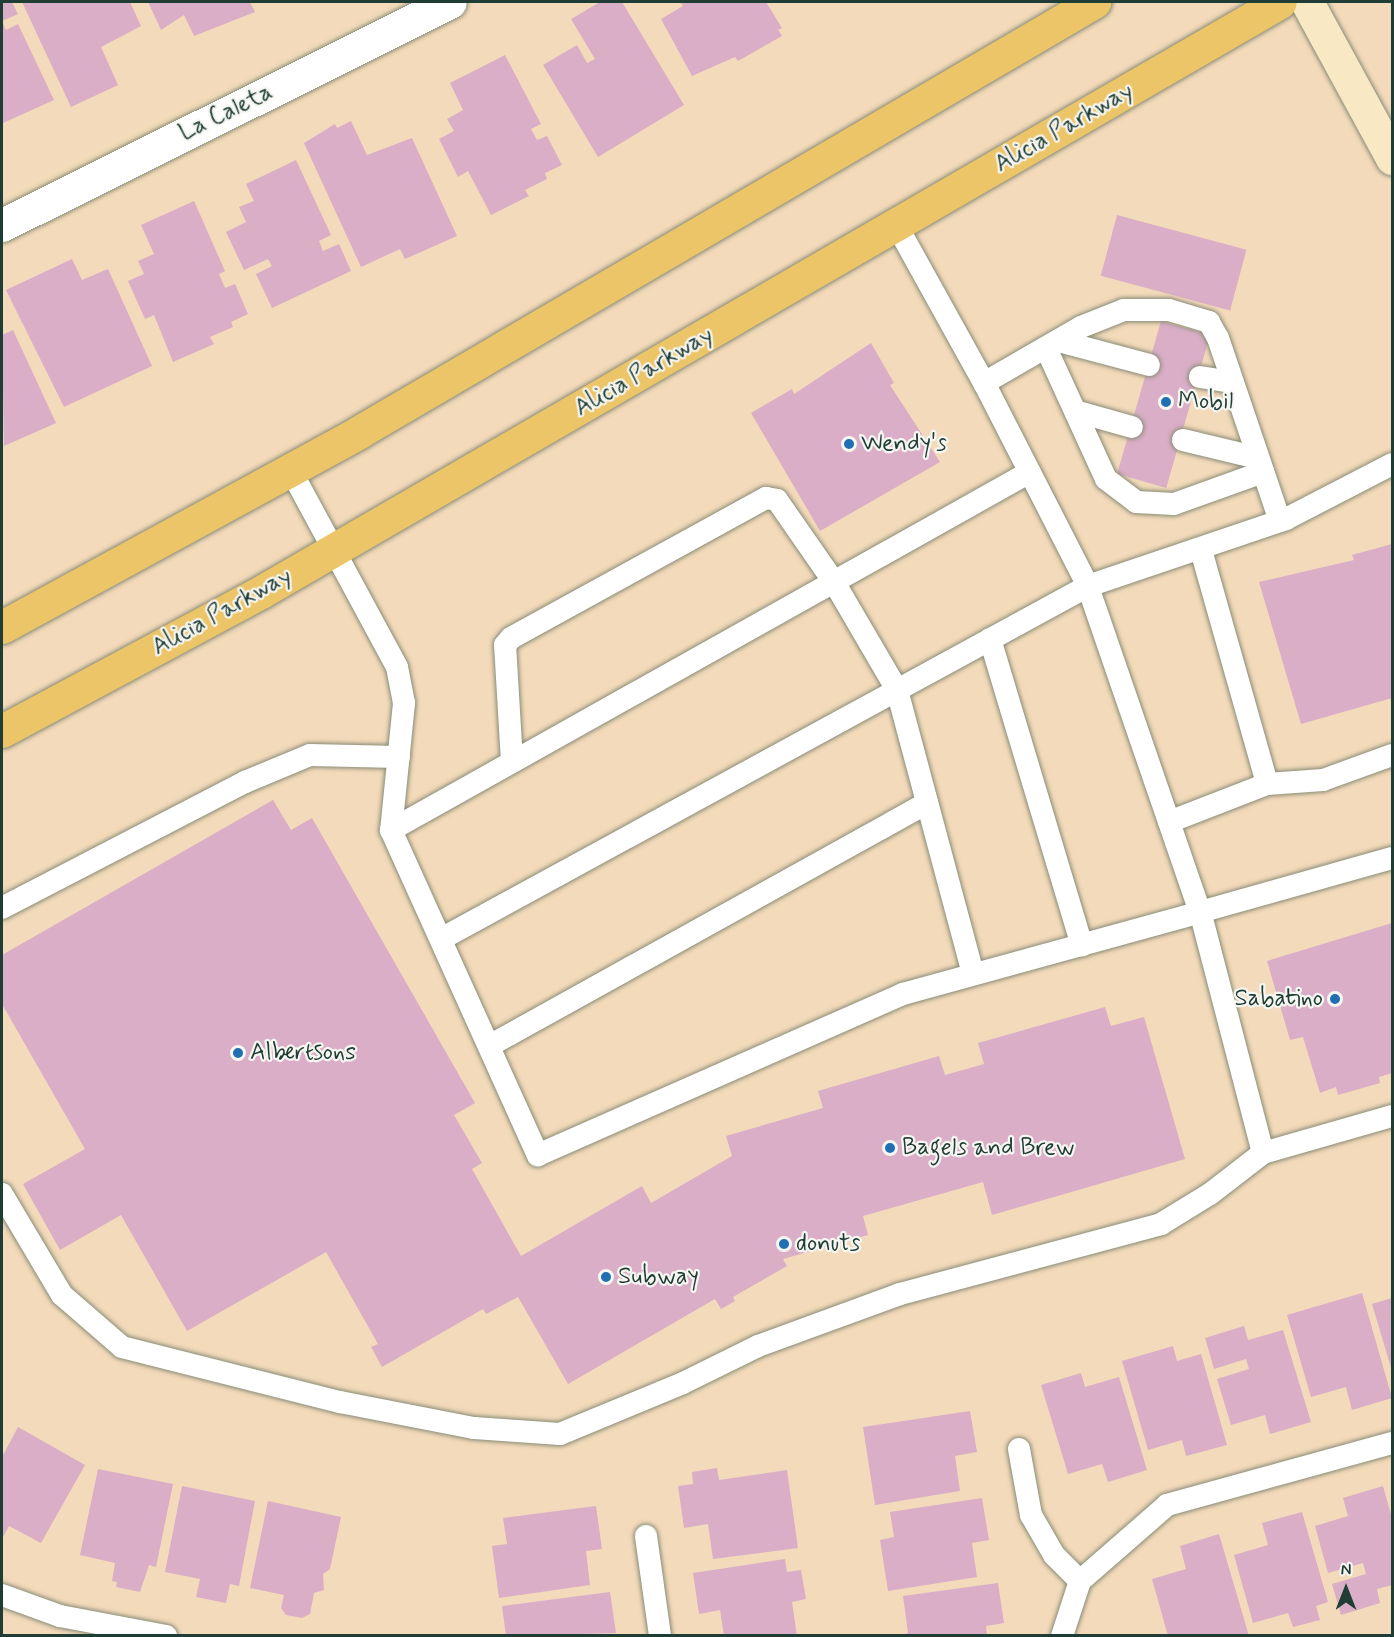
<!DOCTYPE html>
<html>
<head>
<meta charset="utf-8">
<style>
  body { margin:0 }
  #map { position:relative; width:1394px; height:1637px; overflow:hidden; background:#f3daba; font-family:Mynerve,sans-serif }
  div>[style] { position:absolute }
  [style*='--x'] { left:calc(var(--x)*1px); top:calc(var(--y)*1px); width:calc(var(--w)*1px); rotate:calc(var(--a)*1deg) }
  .building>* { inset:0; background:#daaec7; transform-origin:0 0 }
  .roads { filter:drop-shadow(0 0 2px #898c77) drop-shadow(0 0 2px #898c77) }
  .service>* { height:22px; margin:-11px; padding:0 11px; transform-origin:11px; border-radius:11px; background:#fff }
  .minor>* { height:33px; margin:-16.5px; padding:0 16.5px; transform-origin:16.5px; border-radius:16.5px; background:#fff }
  .secondary>* { height:33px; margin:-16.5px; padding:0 16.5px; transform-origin:16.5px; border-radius:16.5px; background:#f8e8c3 }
  .primary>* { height:33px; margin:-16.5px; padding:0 16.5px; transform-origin:16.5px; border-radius:16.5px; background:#edc569 }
  .dots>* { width:16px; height:16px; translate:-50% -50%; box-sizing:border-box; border:3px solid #f6f6f2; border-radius:50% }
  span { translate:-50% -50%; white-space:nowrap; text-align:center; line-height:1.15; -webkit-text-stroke:4.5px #f6f6f2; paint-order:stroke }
  .street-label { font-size:24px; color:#1f3d34 }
  .poi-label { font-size:24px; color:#1f3d34 }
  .left { translate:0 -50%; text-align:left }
  .right { translate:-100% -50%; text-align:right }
  .frame { position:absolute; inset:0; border:3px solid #1f3d34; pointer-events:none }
  .north { position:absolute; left:1316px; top:1559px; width:60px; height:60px; -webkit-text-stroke:4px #f6f6f2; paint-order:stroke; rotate:0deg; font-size:16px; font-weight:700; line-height:24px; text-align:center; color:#1f3d34 }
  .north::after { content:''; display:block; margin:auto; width:21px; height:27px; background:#1f3d34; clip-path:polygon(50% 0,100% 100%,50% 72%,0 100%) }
</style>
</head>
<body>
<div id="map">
  <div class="building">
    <div style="clip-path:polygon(2px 2px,12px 2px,18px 14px,2px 21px,6px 30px,18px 24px,54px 100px,3px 123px)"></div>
    <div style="clip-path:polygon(22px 2px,130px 2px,141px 26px,101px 47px,118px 85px,71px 107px)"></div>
    <div style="clip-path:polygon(148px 2px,250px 2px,255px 12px,194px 36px,184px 15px,161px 30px)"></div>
    <div style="clip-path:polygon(600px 2px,622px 2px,684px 105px,598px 157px,543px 65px,577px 45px,587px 63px,595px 59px,571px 19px)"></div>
    <div style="clip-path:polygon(680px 2px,766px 2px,782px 28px,778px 30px,782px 36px,738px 61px,735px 57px,692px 76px,661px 19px,683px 6px)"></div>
    <div style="clip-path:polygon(505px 55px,541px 124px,531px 129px,537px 140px,547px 136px,562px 165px,545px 173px,547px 179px,525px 190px,529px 196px,491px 215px,468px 171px,458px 177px,439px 139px,454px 131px,447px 119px,463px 110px,450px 83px)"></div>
    <div style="clip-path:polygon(351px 121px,367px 155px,412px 138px,457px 236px,405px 259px,400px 249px,361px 267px,304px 143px,335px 124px,337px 128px)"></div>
    <div style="clip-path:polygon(296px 160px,331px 235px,319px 241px,323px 251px,339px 244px,351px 271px,272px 308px,256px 274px,272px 266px,268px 259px,244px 270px,226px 232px,246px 222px,239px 207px,254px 201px,246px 184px)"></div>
    <div style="clip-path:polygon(194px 201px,225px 271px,219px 274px,225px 288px,235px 284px,248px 314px,231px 322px,233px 327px,210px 337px,214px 344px,173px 362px,154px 315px,145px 319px,128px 281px,144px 274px,138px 261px,154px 254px,141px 225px)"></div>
    <div style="left:1117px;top:215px;width:134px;height:63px;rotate:15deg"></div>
    <div style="clip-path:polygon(72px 259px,82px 280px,108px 269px,152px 366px,64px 407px,6px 290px)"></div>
    <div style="left:1161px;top:321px;width:51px;height:159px;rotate:16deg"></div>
    <div style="clip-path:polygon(13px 330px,56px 423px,4px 446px,2px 335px)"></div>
    <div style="clip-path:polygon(871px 343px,894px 383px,890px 385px,940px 462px,820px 531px,751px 413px,792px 389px,794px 394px)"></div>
    <div style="clip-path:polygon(1392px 544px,1392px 698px,1301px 724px,1259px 582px,1354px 560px,1352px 555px)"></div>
    <div style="clip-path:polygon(273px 800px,291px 830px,312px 818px,475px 1103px,454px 1115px,482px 1163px,472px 1169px,521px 1256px,642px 1186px,651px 1203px,732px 1156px,726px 1136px,823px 1108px,818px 1091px,939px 1056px,945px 1075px,984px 1064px,978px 1043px,1105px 1007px,1111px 1026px,1144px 1017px,1185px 1159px,992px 1215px,983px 1182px,863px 1216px,868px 1235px,783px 1259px,787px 1266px,733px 1297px,735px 1301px,721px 1309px,715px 1299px,568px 1384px,518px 1297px,486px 1314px,483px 1309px,382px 1367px,371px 1347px,378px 1344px,326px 1252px,187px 1331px,121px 1215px,60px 1250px,23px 1184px,85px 1149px,2px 1004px,2px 955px)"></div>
    <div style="clip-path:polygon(1392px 923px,1392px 1073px,1379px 1077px,1380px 1083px,1338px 1095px,1336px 1087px,1320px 1093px,1303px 1037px,1290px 1040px,1267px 961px)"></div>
    <div style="clip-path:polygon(1362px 1293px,1392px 1398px,1352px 1410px,1346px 1387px,1311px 1397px,1287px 1315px)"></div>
    <div style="clip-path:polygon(1392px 1298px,1392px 1371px,1372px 1304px)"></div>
    <div style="clip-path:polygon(1244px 1326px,1248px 1340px,1283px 1330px,1311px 1422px,1270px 1434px,1265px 1415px,1231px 1425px,1217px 1379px,1249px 1369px,1246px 1359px,1214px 1369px,1205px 1338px)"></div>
    <div style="clip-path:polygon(1173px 1346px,1177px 1361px,1201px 1354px,1227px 1445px,1186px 1456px,1182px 1440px,1148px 1450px,1122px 1361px)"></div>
    <div style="clip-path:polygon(1081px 1373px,1085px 1387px,1119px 1377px,1147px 1470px,1108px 1482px,1102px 1464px,1068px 1474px,1041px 1385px)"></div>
    <div style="clip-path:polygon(970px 1411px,977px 1452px,955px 1456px,960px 1491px,875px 1505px,863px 1427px)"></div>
    <div style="clip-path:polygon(18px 1427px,85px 1465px,41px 1543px,9px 1526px,2px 1539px,2px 1457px)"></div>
    <div style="clip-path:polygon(717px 1468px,719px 1480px,787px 1470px,798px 1548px,713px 1559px,708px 1524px,684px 1528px,678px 1486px,693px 1484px,692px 1472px)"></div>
    <div style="clip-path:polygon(98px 1469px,173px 1484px,156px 1567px,149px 1565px,140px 1592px,116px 1587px,117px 1582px,112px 1581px,115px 1563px,80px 1555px)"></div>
    <div style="clip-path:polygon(182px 1486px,255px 1501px,239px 1586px,230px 1584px,226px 1603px,196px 1597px,200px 1579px,165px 1572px)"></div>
    <div style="clip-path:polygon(1383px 1486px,1392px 1518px,1392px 1585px,1377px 1589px,1380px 1603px,1341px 1615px,1332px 1584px,1366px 1574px,1363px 1563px,1328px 1573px,1315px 1526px,1348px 1516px,1343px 1498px)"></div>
    <div style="clip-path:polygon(982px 1498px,989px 1540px,972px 1543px,977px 1577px,888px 1591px,880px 1540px,894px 1537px,890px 1512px)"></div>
    <div style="clip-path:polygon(268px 1501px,341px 1517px,330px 1569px,323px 1574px,324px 1590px,314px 1593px,310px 1614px,302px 1618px,286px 1615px,281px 1608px,284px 1595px,250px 1588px)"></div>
    <div style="clip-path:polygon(596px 1506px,602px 1549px,586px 1551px,590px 1585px,499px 1598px,492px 1546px,507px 1544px,503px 1518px)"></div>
    <div style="clip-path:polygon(1302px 1512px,1328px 1602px,1316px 1606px,1320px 1620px,1293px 1627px,1288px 1613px,1253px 1623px,1234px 1555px,1268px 1545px,1262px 1523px)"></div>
    <div style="clip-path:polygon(1219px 1534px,1249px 1636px,1168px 1636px,1152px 1579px,1186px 1569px,1180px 1546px)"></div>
    <div style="clip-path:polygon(785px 1559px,787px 1572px,801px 1570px,806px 1599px,792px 1602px,797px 1636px,724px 1636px,720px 1610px,699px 1614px,693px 1573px)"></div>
    <div style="clip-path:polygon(998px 1583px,1004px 1623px,986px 1626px,987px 1636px,898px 1636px,908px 1633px,903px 1596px)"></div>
    <div style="clip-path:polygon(610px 1592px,616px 1633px,506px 1636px,502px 1606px)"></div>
  </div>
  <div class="roads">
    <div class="service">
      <div style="--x:1059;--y:341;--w:93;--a:14.9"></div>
      <div style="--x:1046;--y:348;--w:144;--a:65.4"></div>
      <div style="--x:1106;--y:479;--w:38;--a:37"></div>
      <div style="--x:1136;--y:502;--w:38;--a:3"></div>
      <div style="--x:1174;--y:504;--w:95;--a:-19.8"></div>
      <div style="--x:1200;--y:377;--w:33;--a:9"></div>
      <div style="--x:984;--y:383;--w:112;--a:-30"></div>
      <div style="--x:1081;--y:327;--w:46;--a:-21.6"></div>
      <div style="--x:1124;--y:310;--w:45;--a:0"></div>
      <div style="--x:1169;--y:310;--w:42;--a:16.7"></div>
      <div style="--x:1209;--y:322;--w:18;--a:61"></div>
      <div style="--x:1218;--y:338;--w:193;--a:71.3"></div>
      <div style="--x:1075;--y:411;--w:59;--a:15.7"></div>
      <div style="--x:1183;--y:440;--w:77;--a:13.5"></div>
      <div style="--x:290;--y:469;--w:225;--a:61.6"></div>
      <div style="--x:397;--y:667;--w:37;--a:79"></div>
      <div style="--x:404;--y:703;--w:128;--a:95.8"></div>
      <div style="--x:391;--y:830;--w:357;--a:65.7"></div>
      <div style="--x:538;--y:1155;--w:399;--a:-23.8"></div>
      <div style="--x:903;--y:994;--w:308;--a:-15.4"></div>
      <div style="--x:1200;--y:912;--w:345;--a:-109"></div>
      <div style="--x:1088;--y:586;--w:228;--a:-117.1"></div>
      <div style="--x:984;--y:383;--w:179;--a:-119"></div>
      <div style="--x:1201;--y:550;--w:243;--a:74.2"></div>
      <div style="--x:1267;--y:784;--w:56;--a:-4.1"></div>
      <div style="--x:1323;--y:780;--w:73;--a:-19.9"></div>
      <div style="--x:990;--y:639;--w:320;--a:73.3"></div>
      <div style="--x:512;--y:762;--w:117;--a:-93.4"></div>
      <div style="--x:505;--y:645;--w:9;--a:-49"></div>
      <div style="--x:511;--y:638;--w:291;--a:-28.8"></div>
      <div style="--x:766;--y:498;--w:11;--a:10"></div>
      <div style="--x:777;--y:500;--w:100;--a:55.2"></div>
      <div style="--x:834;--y:582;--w:125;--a:59.7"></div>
      <div style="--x:897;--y:690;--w:294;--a:75"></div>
      <div style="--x:1169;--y:822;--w:105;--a:-21.2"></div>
      <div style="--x:391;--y:830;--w:732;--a:-29.26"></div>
      <div style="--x:2;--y:908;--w:274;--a:-27.4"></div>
      <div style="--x:245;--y:782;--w:70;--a:-22.6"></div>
      <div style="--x:310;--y:755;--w:89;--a:1.3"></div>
      <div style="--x:441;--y:939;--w:737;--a:-28.62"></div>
      <div style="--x:1088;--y:586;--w:209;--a:-18.7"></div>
      <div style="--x:1286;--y:519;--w:119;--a:-27.4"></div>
      <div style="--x:489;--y:1046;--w:501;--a:-29.02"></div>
      <div style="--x:1263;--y:1153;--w:134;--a:-16"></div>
      <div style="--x:2;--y:1194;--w:117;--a:59.3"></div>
      <div style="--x:62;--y:1295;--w:79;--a:40.9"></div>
      <div style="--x:122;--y:1347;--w:225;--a:14.2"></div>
      <div style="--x:340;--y:1402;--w:136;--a:11"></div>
      <div style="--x:474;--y:1428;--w:86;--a:4"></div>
      <div style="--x:560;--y:1434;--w:133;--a:-22.5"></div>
      <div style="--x:683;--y:1383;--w:84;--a:-26.3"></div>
      <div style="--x:758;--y:1346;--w:151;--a:-20.1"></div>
      <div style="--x:900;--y:1294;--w:270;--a:-15"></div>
      <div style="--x:1161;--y:1224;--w:57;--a:-31.5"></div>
      <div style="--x:1210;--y:1194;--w:67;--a:-37.7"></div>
      <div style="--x:1263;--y:1153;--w:249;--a:-104.6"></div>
      <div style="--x:1200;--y:912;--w:199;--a:-15.7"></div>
      <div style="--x:1019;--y:1449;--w:67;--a:79.7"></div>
      <div style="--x:1031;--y:1515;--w:46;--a:60.1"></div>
      <div style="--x:1054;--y:1555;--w:37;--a:45"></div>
      <div style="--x:1080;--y:1581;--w:58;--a:108.1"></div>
      <div style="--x:646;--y:1536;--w:101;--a:82"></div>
      <div style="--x:1080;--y:1581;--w:116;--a:-41.1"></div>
      <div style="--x:1167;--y:1505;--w:233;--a:-15.4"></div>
      <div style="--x:2;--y:1595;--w:62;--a:19.9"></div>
      <div style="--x:60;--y:1616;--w:108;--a:10.7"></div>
    </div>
    <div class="minor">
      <div style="--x:2;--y:225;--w:500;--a:-26.46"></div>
    </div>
    <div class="secondary">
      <div style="--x:1307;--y:2;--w:178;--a:61.4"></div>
    </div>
    <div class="primary">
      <div style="--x:2;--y:627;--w:407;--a:-28.6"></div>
      <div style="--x:359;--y:432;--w:852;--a:-30.33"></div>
      <div style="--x:2;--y:731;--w:294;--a:-28.2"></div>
      <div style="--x:261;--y:592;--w:1177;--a:-30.07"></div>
    </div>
  </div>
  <div class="dots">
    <div style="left:1166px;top:402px;background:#1f6fb2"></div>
    <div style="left:849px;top:444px;background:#1f6fb2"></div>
    <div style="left:1335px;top:999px;background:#1f6fb2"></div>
    <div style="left:238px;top:1053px;background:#1f6fb2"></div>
    <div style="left:890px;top:1148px;background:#1f6fb2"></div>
    <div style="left:784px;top:1244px;background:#1f6fb2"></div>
    <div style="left:606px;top:1277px;background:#1f6fb2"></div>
  </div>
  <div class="street-label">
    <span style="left:226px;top:113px;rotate:-26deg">La Caleta</span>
    <span style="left:1064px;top:128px;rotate:-30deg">Alicia Parkway</span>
    <span style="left:644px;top:372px;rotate:-30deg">Alicia Parkway</span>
    <span style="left:222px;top:612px;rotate:-29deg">Alicia Parkway</span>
  </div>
  <div class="poi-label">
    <span class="left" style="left:1178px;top:402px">Mobil</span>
    <span class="left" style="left:861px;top:444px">Wendy's</span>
    <span class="right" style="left:1323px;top:999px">Sabatino</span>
    <span class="left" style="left:250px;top:1053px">Albertsons</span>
    <span class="left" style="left:902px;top:1148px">Bagels and Brew</span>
    <span class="left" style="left:796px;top:1244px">donuts</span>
    <span class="left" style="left:618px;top:1277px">Subway</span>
  </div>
  <div class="frame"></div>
  <div class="north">N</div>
</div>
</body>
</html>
